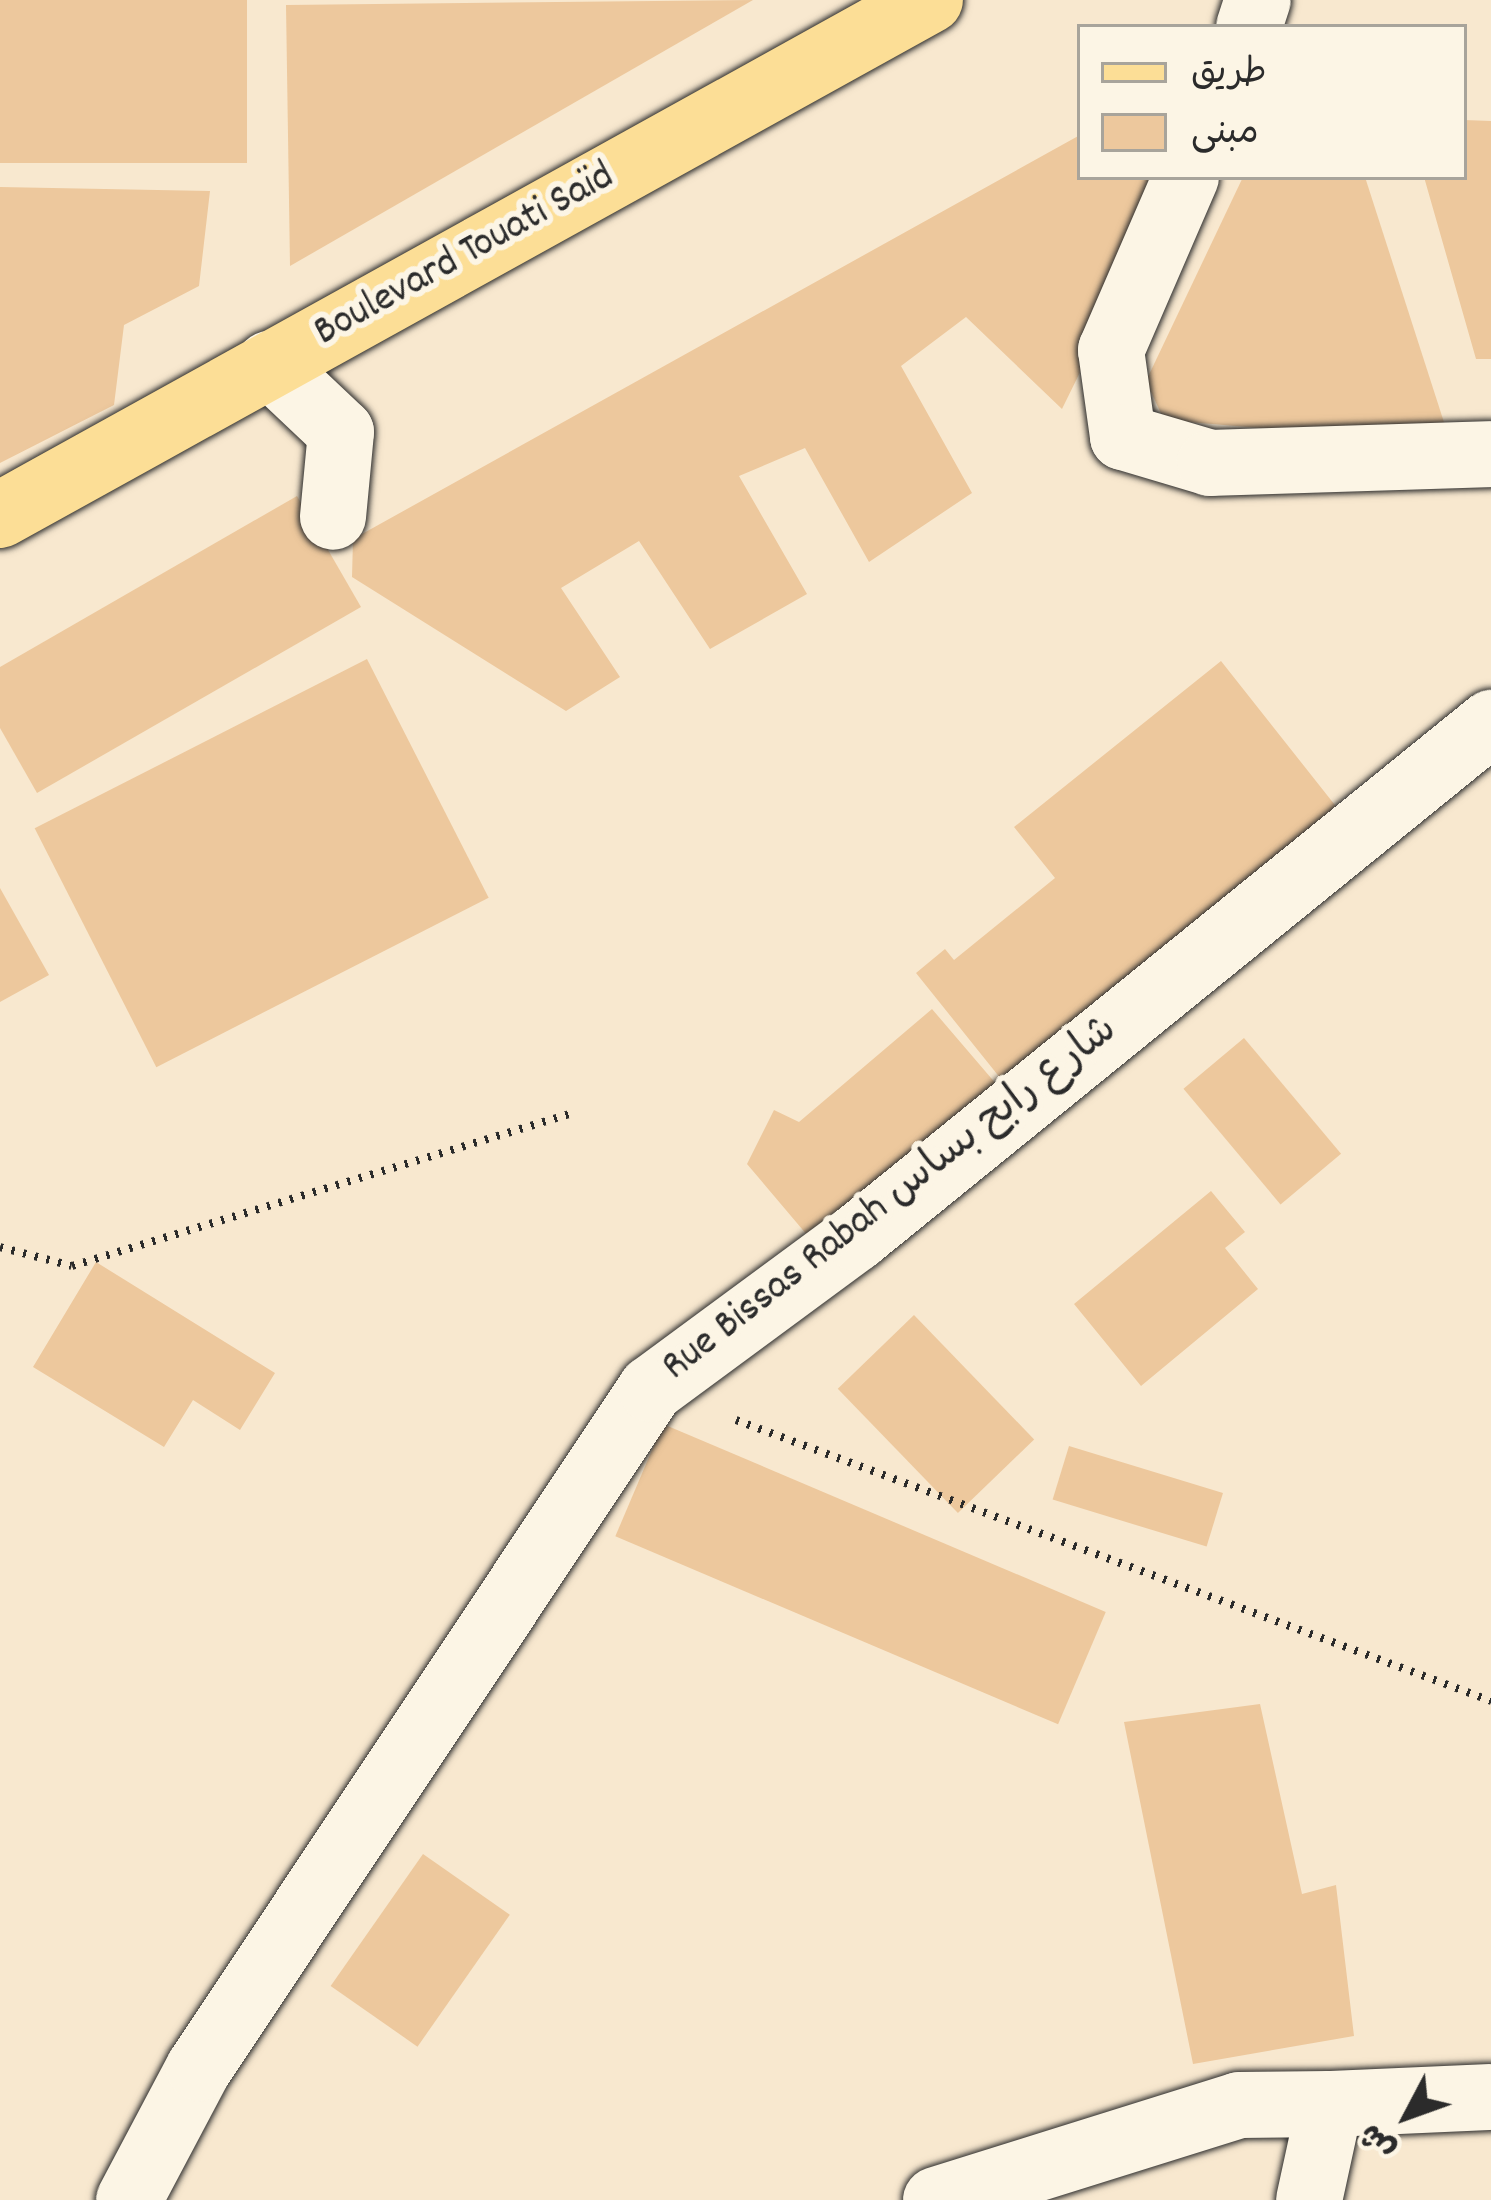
<!DOCTYPE html>
<html>
<head>
<meta charset="utf-8">
<style>
  body { margin:0 }
  #map { position:relative; width:1491px; height:2200px; overflow:hidden; background:#f8e8cf; font-family:Dekko,"Playpen Sans Arabic",sans-serif }
  div>[style] { position:absolute }
  [style*='--x'] { left:calc(var(--x)*1px); top:calc(var(--y)*1px); width:calc(var(--w)*1px); rotate:calc(var(--a)*1deg) }
  .building>* { inset:0; background:#edc89d; transform-origin:0 0 }
  .path>* { height:8px; margin-top:-4px; transform-origin:0; background:repeating-linear-gradient(90deg,#2b2b2b 0 3px,transparent 0 12px) }
  .roads { filter:drop-shadow(0 0 3px #2b2b2b) drop-shadow(0 0 3px #2b2b2b) }
  .minor>* { height:66px; margin:-33px; padding:0 33px; transform-origin:33px; border-radius:33px; background:#fcf5e5 }
  .major>* { height:66px; margin:-33px; padding:0 33px; transform-origin:33px; border-radius:33px; background:#fcde96 }
  span { translate:-50% -50%; white-space:nowrap; text-align:center; line-height:1.15; -webkit-text-stroke:12px #fcf5e5; paint-order:stroke }
  .street-label { font-size:42px; color:#2b2b2b }
  .legend { position:absolute; left:1077px; top:24px; width:390px; height:156px; box-sizing:border-box; background:#fcf5e5; border:3px solid #a8a49b; margin:0; padding:15px 21px; list-style:none; font-size:36px; color:#2b2b2b }
  .legend li { display:flex; align-items:center; gap:24px; height:60px }
  .legend b { width:60px; border:3px solid #a8a49b }
  .north { position:absolute; left:1347px; top:2056px; width:120px; height:120px; -webkit-text-stroke:9px #fcf5e5; paint-order:stroke; rotate:229deg; font-size:33px; font-weight:700; line-height:48px; text-align:center; color:#2b2b2b }
  .north::after { content:''; display:block; margin:auto; width:42px; height:54px; background:#2b2b2b; clip-path:polygon(50% 0,100% 100%,50% 72%,0 100%) }
</style>
</head>
<body>
<div id="map">
  <div class="building">
    <div style="left:0;top:0;width:247px;height:163px"></div>
    <div style="clip-path:polygon(753px 0,290px 266px,286px 5px)"></div>
    <div style="clip-path:polygon(1464px 120px,1491px 121px,1491px 359px,1476px 359px,1424px 177px,1464px 177px)"></div>
    <div style="clip-path:polygon(1080px 135px,1080px 177px,1176px 177px,1062px 409px,966px 317px,901px 366px,972px 493px,869px 562px,805px 448px,739px 476px,807px 594px,710px 649px,639px 541px,561px 588px,620px 677px,566px 711px,352px 577px,353px 539px)"></div>
    <div style="clip-path:polygon(1243px 177px,1365px 177px,1451px 444px,1164px 420px,1146px 381px)"></div>
    <div style="clip-path:polygon(0 187px,210px 191px,199px 286px,124px 325px,114px 405px,0 463px)"></div>
    <div style="clip-path:polygon(297px 496px,361px 607px,37px 793px,0 728px,0 667px)"></div>
    <div style="left:367px;top:659px;width:268px;height:373px;rotate:63deg"></div>
    <div style="clip-path:polygon(1221px 661px,1342px 814px,1005px 1084px,916px 973px,945px 949px,954px 960px,1055px 878px,1014px 827px)"></div>
    <div style="clip-path:polygon(0 888px,49px 975px,0 1002px)"></div>
    <div style="clip-path:polygon(932px 1009px,997px 1085px,813px 1242px,747px 1164px,774px 1110px,799px 1122px)"></div>
    <div style="left:1244px;top:1038px;width:151px;height:79px;rotate:50deg"></div>
    <div style="clip-path:polygon(1211px 1191px,1245px 1232px,1225px 1248px,1258px 1289px,1141px 1386px,1074px 1304px)"></div>
    <div style="clip-path:polygon(96px 1262px,275px 1373px,240px 1430px,193px 1400px,164px 1447px,33px 1367px)"></div>
    <div style="left:914px;top:1315px;width:173px;height:106px;rotate:46deg"></div>
    <div style="left:663px;top:1424px;width:481px;height:122px;rotate:23deg"></div>
    <div style="left:1069px;top:1446px;width:161px;height:56px;rotate:17deg"></div>
    <div style="clip-path:polygon(1260px 1704px,1302px 1894px,1336px 1885px,1354px 2036px,1193px 2064px,1124px 1722px)"></div>
    <div style="left:423px;top:1854px;width:106px;height:161px;rotate:35deg"></div>
  </div>
  <div class="path">
    <div style="--x:0;--y:1247;--w:74;--a:14.8"></div>
    <div style="--x:72;--y:1266;--w:527;--a:-16.99"></div>
    <div style="--x:736;--y:1420;--w:806;--a:20.41"></div>
  </div>
  <div class="roads">
    <div class="minor">
      <div style="--x:1249;--y:27;--w:28;--a:-72"></div>
      <div style="--x:1186;--y:177;--w:189;--a:113.4"></div>
      <div style="--x:1111;--y:350;--w:88;--a:82.1"></div>
      <div style="--x:1123;--y:437;--w:91;--a:16.6"></div>
      <div style="--x:1210;--y:463;--w:281;--a:-1.8"></div>
      <div style="--x:269;--y:364;--w:99;--a:43.4"></div>
      <div style="--x:341;--y:432;--w:85;--a:95.4"></div>
      <div style="--x:1330;--y:2104;--w:161;--a:-2.5"></div>
      <div style="--x:129;--y:2200;--w:149;--a:-62.1"></div>
      <div style="--x:199;--y:2068;--w:816;--a:-56.35"></div>
      <div style="--x:651;--y:1389;--w:255;--a:-36.4"></div>
      <div style="--x:856;--y:1238;--w:818;--a:-39.04"></div>
      <div style="--x:936;--y:2200;--w:318;--a:-17.4"></div>
      <div style="--x:1239;--y:2105;--w:91;--a:-0.6"></div>
      <div style="--x:1330;--y:2104;--w:98;--a:102.3"></div>
    </div>
    <div class="major">
      <div style="--x:0;--y:515;--w:1063;--a:-28.98"></div>
    </div>
  </div>
  <div class="street-label">
    <span style="left:465px;top:256px;rotate:-29deg">Boulevard Touati Saïd</span>
    <span style="left:891px;top:1200px;rotate:-38deg">Rue Bissas Rabah شارع رابح بساس</span>
  </div>
  <ul class="legend">
  <li><b style="height:15px;background:#fcde96"></b>طريق</li>
  <li><b style="height:33px;background:#edc89d"></b>مبنى</li>
  </ul>
  <div class="north">ش</div>
</div>
</body>
</html>
